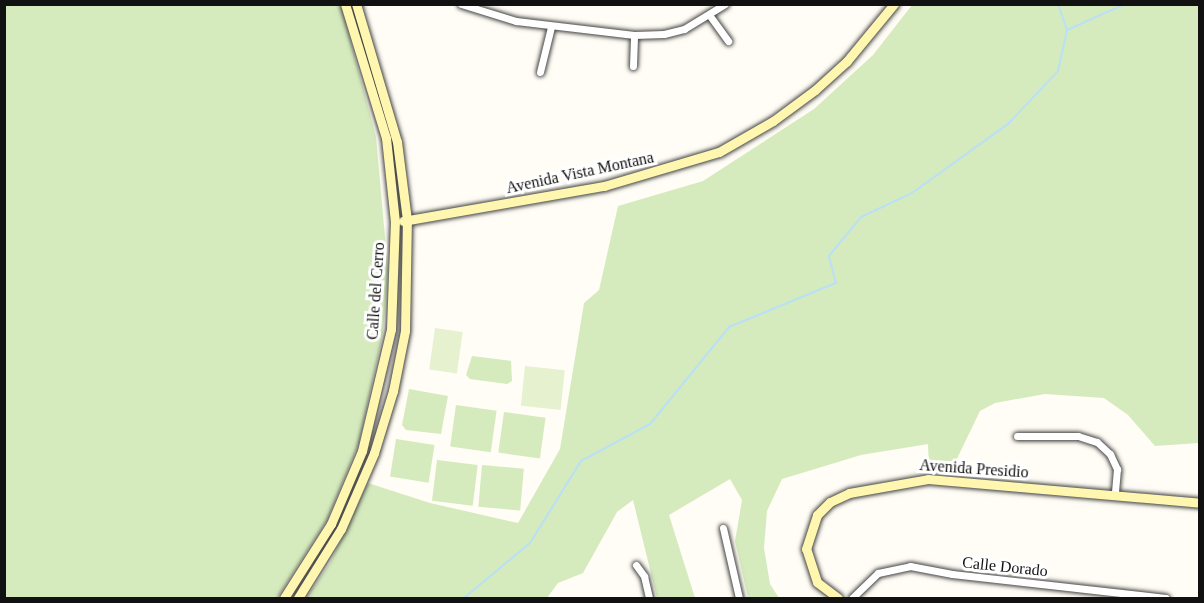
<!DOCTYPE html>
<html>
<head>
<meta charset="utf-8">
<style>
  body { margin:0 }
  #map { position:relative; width:1204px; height:603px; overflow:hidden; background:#fffdf5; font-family:"Times New Roman",serif }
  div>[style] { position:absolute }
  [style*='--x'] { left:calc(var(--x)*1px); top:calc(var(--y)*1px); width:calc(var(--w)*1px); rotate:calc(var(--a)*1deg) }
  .green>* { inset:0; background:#d5ebbd; transform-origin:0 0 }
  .pitch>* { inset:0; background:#e6f2cf; transform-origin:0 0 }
  .stream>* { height:2px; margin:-1px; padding:0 1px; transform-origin:1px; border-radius:1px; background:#b9e0f7 }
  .roads { filter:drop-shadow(0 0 2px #444) drop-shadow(0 0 2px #444) }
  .street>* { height:7px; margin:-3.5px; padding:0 3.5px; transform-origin:3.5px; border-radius:3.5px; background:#fff }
  .secondary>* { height:9px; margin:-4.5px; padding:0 4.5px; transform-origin:4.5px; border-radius:4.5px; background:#fff6b0 }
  span { translate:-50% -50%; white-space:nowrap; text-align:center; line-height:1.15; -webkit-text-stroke:6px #fff; paint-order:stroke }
  .street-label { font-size:16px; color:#111 }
  .frame { position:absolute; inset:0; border:6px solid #111; pointer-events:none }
</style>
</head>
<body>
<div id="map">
  <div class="green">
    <div style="clip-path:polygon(4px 5px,341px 5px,376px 137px,388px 271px,383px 333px,359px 443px,327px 520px,277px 598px,5px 598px)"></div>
    <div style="clip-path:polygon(912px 5px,1199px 5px,1199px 443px,1155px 446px,1128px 415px,1104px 398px,1045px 394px,995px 403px,980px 411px,951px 471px,929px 468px,928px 444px,861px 455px,782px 479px,767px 511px,764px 548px,770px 584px,779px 598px,748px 598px,735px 541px,742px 500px,730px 479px,669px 515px,695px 598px,657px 598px,633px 500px,617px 512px,583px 573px,558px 583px,547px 598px,306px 598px,330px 563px,368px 483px,430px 503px,518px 523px,560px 449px,584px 303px,599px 290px,618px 206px,703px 181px,814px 109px,873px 55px)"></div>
    <div style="clip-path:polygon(472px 356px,511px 361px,512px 381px,507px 384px,470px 379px,466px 375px)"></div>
    <div style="clip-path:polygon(409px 389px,448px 396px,441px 434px,406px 430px,402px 425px)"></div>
    <div style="left:456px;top:405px;width:41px;height:42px;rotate:8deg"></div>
    <div style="left:504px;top:412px;width:42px;height:41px;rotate:8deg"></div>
    <div style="left:396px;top:439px;width:39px;height:38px;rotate:9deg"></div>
    <div style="left:437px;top:460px;width:41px;height:41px;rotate:7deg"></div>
    <div style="left:482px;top:465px;width:42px;height:42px;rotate:5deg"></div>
  </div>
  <div class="pitch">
    <div style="left:435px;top:328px;width:28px;height:42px;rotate:8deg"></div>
    <div style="left:525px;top:366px;width:40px;height:40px;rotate:6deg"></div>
  </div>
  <div class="stream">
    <div style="--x:1067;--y:30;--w:64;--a:-24.1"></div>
    <div style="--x:464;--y:598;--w:86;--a:-39.8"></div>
    <div style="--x:530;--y:543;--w:97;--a:-58.1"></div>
    <div style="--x:581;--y:461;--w:78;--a:-28.2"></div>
    <div style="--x:650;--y:424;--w:125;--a:-50.8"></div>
    <div style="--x:729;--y:327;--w:116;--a:-22.4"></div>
    <div style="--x:836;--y:283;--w:28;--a:-105"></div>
    <div style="--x:829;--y:256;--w:50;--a:-50.6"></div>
    <div style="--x:861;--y:217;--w:56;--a:-25.2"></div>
    <div style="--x:912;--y:193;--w:118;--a:-35.7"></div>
    <div style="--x:1008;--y:124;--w:73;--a:-46.7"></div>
    <div style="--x:1058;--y:71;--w:42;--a:-77.6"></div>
    <div style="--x:1067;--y:30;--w:28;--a:-109"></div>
  </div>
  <div class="roads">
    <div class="street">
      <div style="--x:461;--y:4;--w:58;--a:17.2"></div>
      <div style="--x:516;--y:21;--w:119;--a:6.8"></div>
      <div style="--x:634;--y:35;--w:30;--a:-2"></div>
      <div style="--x:664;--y:34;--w:21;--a:-14"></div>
      <div style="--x:684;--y:29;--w:48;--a:-31.4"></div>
      <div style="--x:710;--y:16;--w:31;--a:54"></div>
      <div style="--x:633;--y:66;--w:31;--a:-88"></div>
      <div style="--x:540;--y:72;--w:46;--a:-76.3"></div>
      <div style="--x:1017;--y:436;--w:61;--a:0"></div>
      <div style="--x:1078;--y:436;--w:20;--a:18"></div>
      <div style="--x:1097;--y:442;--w:18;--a:43"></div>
      <div style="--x:1110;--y:454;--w:17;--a:65"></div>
      <div style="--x:1117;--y:469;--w:25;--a:95"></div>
      <div style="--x:723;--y:528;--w:72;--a:77.1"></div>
      <div style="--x:636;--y:565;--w:14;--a:54"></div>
      <div style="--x:644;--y:576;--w:23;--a:77"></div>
      <div style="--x:852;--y:598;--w:36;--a:-44"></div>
      <div style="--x:878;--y:573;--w:33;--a:-12"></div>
      <div style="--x:910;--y:566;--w:43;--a:10.8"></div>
      <div style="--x:952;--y:574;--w:215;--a:6.4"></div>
    </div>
    <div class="secondary">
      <div style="--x:403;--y:221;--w:204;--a:-9.9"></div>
      <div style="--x:604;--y:186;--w:120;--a:-16.5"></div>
      <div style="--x:719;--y:152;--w:62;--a:-29.9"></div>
      <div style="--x:773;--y:121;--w:52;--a:-36.4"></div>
      <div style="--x:815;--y:90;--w:43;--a:-42.2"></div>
      <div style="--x:847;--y:61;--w:74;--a:-50.5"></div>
      <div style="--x:284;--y:598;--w:88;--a:-57.6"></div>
      <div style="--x:331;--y:524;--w:79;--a:-67"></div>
      <div style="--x:362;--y:451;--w:125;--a:-76.6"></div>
      <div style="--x:391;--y:329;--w:107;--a:-87.9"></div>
      <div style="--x:395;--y:222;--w:84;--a:-96.1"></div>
      <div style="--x:386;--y:138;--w:140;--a:-107"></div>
      <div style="--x:298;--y:598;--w:81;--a:-58.1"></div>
      <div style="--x:341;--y:529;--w:83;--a:-66.5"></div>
      <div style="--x:374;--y:453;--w:65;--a:-73"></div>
      <div style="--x:393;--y:391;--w:61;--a:-78.7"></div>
      <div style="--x:405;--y:331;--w:111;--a:-89"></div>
      <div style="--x:407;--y:220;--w:79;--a:-97.3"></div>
      <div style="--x:397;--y:142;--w:144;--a:-106.5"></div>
      <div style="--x:838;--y:598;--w:26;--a:-143"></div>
      <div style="--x:817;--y:582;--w:35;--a:-108"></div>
      <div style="--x:806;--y:549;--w:36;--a:-72"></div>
      <div style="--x:817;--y:515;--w:18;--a:-45"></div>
      <div style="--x:830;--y:502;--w:21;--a:-25"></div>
      <div style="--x:849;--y:493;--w:80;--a:-10"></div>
      <div style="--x:928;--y:479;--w:273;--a:5"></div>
    </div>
  </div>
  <div class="street-label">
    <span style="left:580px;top:173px;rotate:-12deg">Avenida Vista Montana</span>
    <span style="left:376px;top:291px;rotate:-86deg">Calle del Cerro</span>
    <span style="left:974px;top:469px;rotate:4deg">Avenida Presidio</span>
    <span style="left:1005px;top:567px;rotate:6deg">Calle Dorado</span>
  </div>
  <div class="frame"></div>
</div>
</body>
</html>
